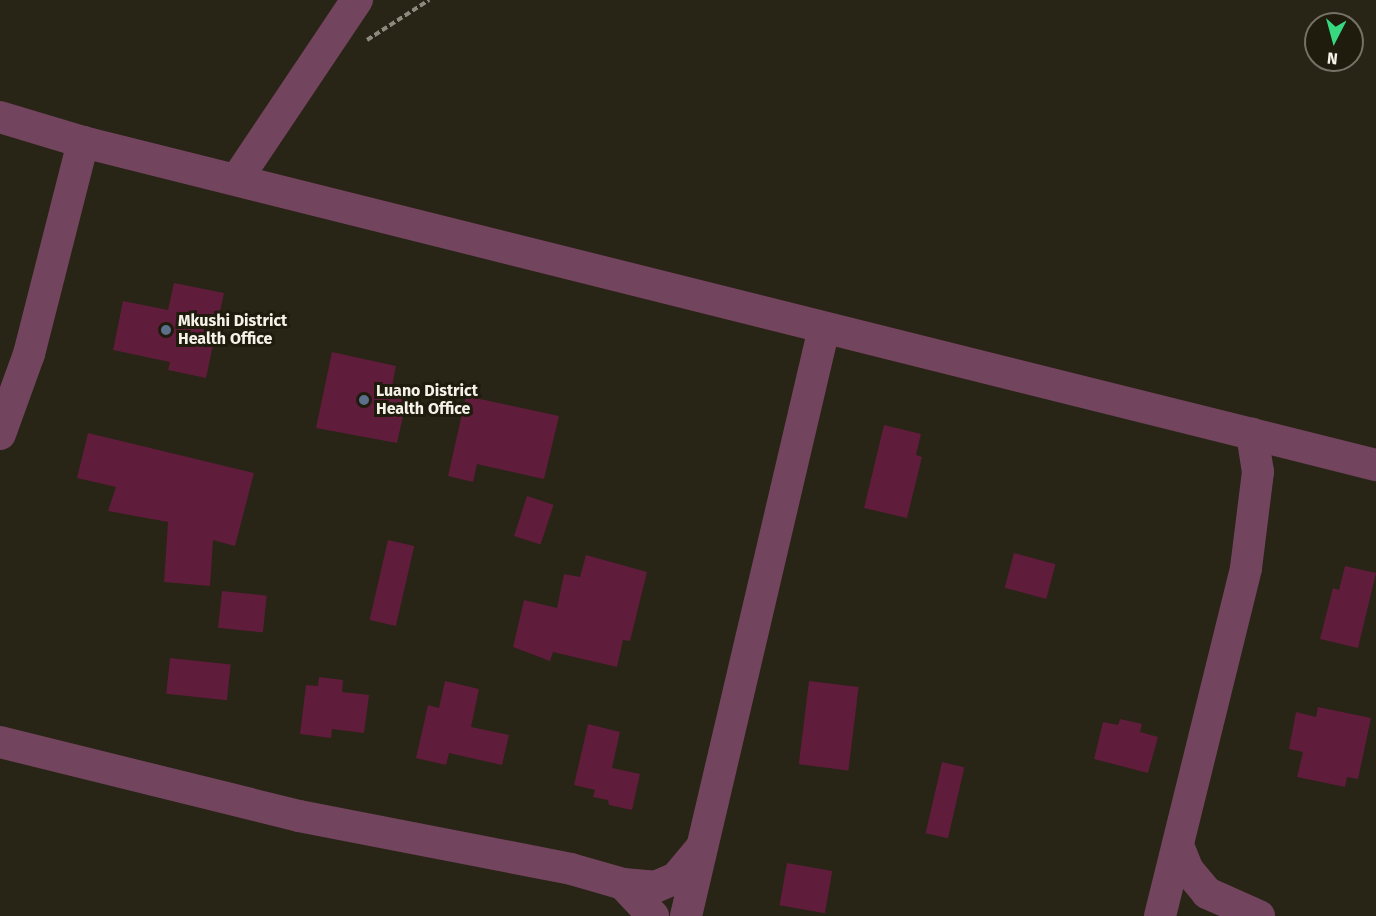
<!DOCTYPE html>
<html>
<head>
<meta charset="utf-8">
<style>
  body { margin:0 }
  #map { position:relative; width:1376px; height:916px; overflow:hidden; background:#282416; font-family:"Fira Sans",sans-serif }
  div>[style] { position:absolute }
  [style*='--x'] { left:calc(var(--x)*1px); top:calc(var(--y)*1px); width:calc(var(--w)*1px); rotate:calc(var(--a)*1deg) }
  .building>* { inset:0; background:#601c3b; transform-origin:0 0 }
  .path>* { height:4px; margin-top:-2px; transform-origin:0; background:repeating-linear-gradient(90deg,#8c897d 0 6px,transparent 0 9px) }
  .street>* { height:32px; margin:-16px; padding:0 16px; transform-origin:16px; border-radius:16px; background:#73445d }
  .dots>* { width:16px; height:16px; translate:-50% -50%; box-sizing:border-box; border:3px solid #1f1b0d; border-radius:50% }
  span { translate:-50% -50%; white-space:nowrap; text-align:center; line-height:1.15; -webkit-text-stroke:6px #1f1b0d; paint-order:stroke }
  .poi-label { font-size:16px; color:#f5f3e9; font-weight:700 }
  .left { translate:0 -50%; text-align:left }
  .north { position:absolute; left:1304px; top:12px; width:60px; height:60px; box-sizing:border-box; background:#1f1b0d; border:2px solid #757165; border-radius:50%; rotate:186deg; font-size:16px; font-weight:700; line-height:24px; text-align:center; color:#f5f3e9 }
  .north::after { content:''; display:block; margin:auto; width:21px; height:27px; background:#37d880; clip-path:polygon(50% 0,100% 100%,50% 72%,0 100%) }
</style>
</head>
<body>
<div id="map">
  <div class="building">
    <div style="clip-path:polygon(174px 283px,224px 293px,206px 378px,168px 370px,170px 362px,113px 350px,123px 301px,168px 310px)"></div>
    <div style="clip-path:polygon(332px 352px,396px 366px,391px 391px,408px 394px,397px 443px,316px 428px)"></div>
    <div style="clip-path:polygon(466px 396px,559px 416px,544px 479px,477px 464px,473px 482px,448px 476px)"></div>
    <div style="clip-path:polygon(884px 425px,921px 434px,916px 455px,922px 457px,907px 518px,864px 508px)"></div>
    <div style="clip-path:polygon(88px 433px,254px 473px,235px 546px,213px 540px,210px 586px,164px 582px,168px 522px,108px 511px,116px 487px,77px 478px)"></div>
    <div style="left:527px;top:496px;width:28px;height:42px;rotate:18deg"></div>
    <div style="left:388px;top:540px;width:27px;height:82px;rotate:13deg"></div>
    <div style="left:1014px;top:553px;width:43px;height:36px;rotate:15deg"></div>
    <div style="clip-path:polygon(586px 555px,647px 572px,630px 641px,623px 640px,617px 667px,553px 652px,550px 661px,513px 647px,524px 600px,557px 608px,564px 574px,580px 577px)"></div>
    <div style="clip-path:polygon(1345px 566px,1376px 573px,1358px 648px,1320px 639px,1333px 588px,1339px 590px)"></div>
    <div style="left:222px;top:591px;width:45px;height:37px;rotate:6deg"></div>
    <div style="left:170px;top:658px;width:61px;height:36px;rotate:6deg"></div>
    <div style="clip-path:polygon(319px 677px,343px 680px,342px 692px,369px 695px,364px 733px,332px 729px,331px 738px,300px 734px,306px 685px,318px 686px)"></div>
    <div style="clip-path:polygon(445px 681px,479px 689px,471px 727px,509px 735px,502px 765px,449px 753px,446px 765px,416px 758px,428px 705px,439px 708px)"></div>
    <div style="left:809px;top:681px;width:50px;height:84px;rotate:7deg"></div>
    <div style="clip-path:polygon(1318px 707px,1371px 718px,1358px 779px,1347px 777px,1345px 787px,1297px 777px,1303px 752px,1289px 749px,1296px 712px,1316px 717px)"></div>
    <div style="clip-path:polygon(1120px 719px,1142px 724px,1140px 732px,1158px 737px,1148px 773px,1094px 759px,1103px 722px,1118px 725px)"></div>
    <div style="clip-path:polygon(588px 724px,620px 732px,612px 768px,640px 774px,632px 810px,609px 805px,608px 800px,593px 797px,595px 790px,574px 785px)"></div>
    <div style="left:942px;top:762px;width:23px;height:73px;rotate:13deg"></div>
    <div style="left:787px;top:863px;width:46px;height:43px;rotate:10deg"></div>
  </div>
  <div class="path">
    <div style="--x:367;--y:40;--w:74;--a:-32.8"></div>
  </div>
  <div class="street">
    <div style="--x:0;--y:117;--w:87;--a:16.8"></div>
    <div style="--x:83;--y:142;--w:1333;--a:14.03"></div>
    <div style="--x:237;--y:179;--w:216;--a:-56.2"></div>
    <div style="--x:0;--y:434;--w:85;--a:-70.1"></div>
    <div style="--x:29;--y:354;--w:219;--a:-75.7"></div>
    <div style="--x:0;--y:742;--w:308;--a:13.9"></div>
    <div style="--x:299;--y:816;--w:277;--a:11"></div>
    <div style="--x:571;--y:869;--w:54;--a:16.1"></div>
    <div style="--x:623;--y:884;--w:32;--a:5"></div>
    <div style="--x:655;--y:887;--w:23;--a:-23"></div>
    <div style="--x:676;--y:878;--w:40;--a:-50"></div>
    <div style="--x:1179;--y:848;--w:24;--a:68"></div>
    <div style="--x:1188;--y:870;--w:30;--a:50"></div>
    <div style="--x:1207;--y:893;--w:57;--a:23.9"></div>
    <div style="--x:623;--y:884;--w:44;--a:46.8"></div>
    <div style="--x:686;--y:916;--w:604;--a:-76.79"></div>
    <div style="--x:1160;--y:916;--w:358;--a:-76.1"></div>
    <div style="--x:1246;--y:568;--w:97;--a:-82.9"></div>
    <div style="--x:1258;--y:472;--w:39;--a:-99"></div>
  </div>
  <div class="dots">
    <div style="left:166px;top:330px;background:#5c6f8a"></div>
    <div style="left:364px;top:400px;background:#5c6f8a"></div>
  </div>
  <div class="poi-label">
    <span class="left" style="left:178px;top:330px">Mkushi District<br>Health Office</span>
    <span class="left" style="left:376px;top:400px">Luano District<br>Health Office</span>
  </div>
  <div class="north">N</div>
</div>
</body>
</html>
